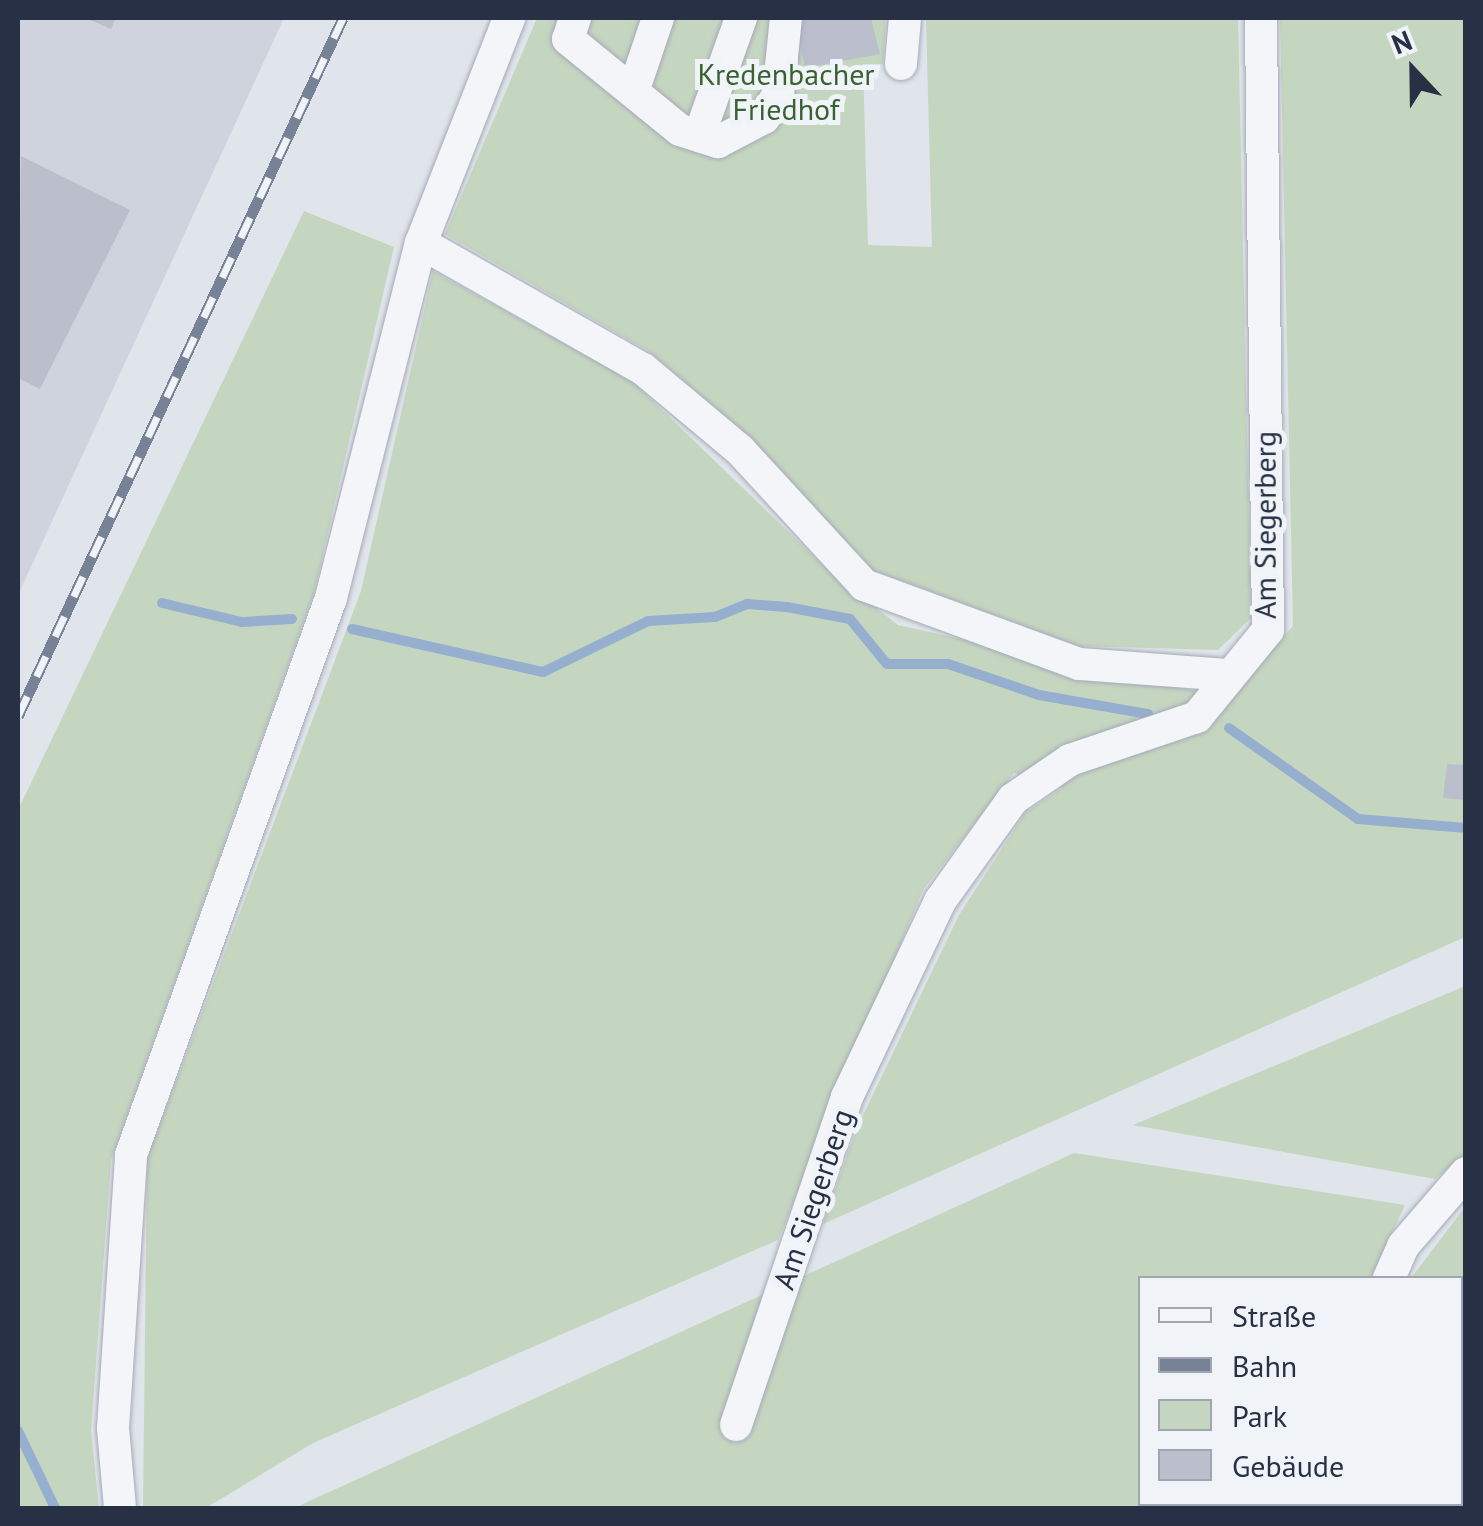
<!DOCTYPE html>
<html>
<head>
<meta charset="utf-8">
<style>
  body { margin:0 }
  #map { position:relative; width:1483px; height:1526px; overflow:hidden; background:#e0e4eb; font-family:"PT Sans",sans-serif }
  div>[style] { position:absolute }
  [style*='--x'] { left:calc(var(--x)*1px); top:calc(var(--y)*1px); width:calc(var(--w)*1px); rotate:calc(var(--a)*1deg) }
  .built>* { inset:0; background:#ced3dd }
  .green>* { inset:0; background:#c5d6c0 }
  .stream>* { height:10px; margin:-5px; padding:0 5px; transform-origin:5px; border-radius:5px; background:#97afcf }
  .building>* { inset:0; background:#babfcb }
  .roads { filter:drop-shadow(0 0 2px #a5aab6) drop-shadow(0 0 2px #a5aab6) }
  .minor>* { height:32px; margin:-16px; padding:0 16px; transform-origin:16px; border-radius:16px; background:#f3f5f8 }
  .rail>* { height:11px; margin-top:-5.5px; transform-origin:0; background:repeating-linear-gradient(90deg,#f0f3f8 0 22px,#788296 0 44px); box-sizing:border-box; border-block:2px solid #788296 }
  span { translate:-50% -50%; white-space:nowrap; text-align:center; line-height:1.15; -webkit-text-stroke:10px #f0f3f8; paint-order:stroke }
  .park-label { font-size:30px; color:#396232 }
  .street-label { font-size:30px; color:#273044 }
  .frame { position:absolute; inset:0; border:20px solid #273044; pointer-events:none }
  .legend { position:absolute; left:1138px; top:1276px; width:325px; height:230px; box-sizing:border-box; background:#f0f3f8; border:2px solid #a0a5b0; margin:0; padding:12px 18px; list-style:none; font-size:30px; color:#273044 }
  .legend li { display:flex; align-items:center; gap:20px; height:50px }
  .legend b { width:50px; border:2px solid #a0a5b0 }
  .north { position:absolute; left:1363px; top:20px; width:100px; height:100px; -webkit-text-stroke:8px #f0f3f8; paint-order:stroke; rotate:338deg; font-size:28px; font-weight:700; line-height:40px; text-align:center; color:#273044 }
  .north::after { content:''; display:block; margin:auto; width:35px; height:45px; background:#273044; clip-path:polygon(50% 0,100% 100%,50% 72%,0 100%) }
</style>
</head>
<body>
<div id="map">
  <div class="built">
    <div style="clip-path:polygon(18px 18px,284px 18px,18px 595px)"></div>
  </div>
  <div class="green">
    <div style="clip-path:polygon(537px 18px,886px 18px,883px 64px,863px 64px,868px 245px,932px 247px,926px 18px,1238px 18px,1251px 618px,1218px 650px,1078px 646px,872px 570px,751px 439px,650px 352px,445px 234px)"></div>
    <div style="clip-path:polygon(1280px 18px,1465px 18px,1465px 937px,823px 1224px,856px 1130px,959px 915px,1025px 813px,1062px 788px,1014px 773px,923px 890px,778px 1240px,313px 1443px,206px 1508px,143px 1508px,147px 1159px,361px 591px,433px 271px,632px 381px,830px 572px,898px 625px,1227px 698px,1293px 626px)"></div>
    <div style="clip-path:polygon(304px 211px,394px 247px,314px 593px,111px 1160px,91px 1431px,99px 1508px,18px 1508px,18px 810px)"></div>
    <div style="clip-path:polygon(1465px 986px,1465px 1154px,1435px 1179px,1133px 1125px)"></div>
    <div style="clip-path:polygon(1074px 1153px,1405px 1205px,1371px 1278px,1140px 1278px,1140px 1504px,1265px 1508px,294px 1508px)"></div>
    <div style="clip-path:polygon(1465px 1207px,1465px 1508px,1308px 1508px,1460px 1504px,1460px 1278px,1411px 1278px)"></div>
  </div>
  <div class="stream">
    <div style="--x:162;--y:603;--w:82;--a:13.4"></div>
    <div style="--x:242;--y:622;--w:50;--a:-3.4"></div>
    <div style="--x:352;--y:629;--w:196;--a:12.7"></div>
    <div style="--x:543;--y:672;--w:117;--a:-25.9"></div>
    <div style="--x:648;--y:621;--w:67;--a:-3.4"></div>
    <div style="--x:715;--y:617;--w:35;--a:-22"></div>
    <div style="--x:747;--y:604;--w:40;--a:4.3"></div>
    <div style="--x:787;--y:607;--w:64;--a:10.8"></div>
    <div style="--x:850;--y:619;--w:58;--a:50.6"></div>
    <div style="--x:887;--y:664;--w:61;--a:0"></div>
    <div style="--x:948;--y:664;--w:96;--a:18.8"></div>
    <div style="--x:1039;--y:695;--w:111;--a:9.9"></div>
    <div style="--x:1229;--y:728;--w:158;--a:35.2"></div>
    <div style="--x:1358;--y:819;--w:108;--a:4.8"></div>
    <div style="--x:18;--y:1431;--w:85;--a:64.3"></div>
  </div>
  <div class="building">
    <div style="clip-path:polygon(85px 18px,116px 18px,111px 29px)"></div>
    <div style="clip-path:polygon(795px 18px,871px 18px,880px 54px,805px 68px)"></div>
    <div style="clip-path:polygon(21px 156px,130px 210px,40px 389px,18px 378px)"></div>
    <div style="clip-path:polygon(1447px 764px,1466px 765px,1466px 800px,1443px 798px)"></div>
  </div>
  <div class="roads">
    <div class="minor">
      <div style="--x:575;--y:18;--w:22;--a:108"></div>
      <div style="--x:568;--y:39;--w:144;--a:39.1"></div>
      <div style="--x:680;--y:130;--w:40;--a:18"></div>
      <div style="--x:718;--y:142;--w:52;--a:-27.6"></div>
      <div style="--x:764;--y:118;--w:27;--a:-59"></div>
      <div style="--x:778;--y:95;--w:77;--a:-84.1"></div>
      <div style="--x:901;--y:64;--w:46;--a:-85"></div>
      <div style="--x:634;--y:89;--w:75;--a:-71.3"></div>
      <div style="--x:699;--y:136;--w:125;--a:-70.4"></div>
      <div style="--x:421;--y:243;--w:255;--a:29.6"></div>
      <div style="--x:643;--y:369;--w:126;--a:39.9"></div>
      <div style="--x:740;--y:450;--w:183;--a:47.4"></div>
      <div style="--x:864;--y:585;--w:229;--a:20.2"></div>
      <div style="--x:1079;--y:664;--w:149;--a:4.2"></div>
      <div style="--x:1389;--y:1278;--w:35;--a:-66"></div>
      <div style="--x:1403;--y:1246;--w:96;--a:-49.2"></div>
      <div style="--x:736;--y:1425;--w:346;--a:-71.3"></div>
      <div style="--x:847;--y:1097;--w:217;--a:-64.6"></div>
      <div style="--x:940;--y:901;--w:125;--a:-54.4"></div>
      <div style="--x:1013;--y:799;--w:69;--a:-34.4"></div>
      <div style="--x:1070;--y:760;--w:134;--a:-18.7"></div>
      <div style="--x:1197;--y:717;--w:112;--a:-50.8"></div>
      <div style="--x:1268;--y:630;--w:612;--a:-90.66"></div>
      <div style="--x:120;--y:1508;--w:80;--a:-95"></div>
      <div style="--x:113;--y:1428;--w:274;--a:-86.2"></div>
      <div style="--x:131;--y:1155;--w:592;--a:-70.25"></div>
      <div style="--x:331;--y:598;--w:366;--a:-75.8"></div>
      <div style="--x:421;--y:243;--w:242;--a:-68.6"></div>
      <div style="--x:1296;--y:1508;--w:4;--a:-76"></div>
    </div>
  </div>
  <div class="rail">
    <div style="--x:18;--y:716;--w:770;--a:-65.03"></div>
  </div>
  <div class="park-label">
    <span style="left:786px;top:91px">Kredenbacher<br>Friedhof</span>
  </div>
  <div class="street-label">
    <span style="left:1265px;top:525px;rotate:-90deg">Am Siegerberg</span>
    <span style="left:813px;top:1199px;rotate:-71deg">Am Siegerberg</span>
  </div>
  <div class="frame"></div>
  <ul class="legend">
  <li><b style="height:12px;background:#f3f5f8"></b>Straße</li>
  <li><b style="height:12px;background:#788296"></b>Bahn</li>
  <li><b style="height:28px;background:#c5d6c0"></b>Park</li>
  <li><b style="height:28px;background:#babfcb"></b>Gebäude</li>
  </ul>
  <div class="north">N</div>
</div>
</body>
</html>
